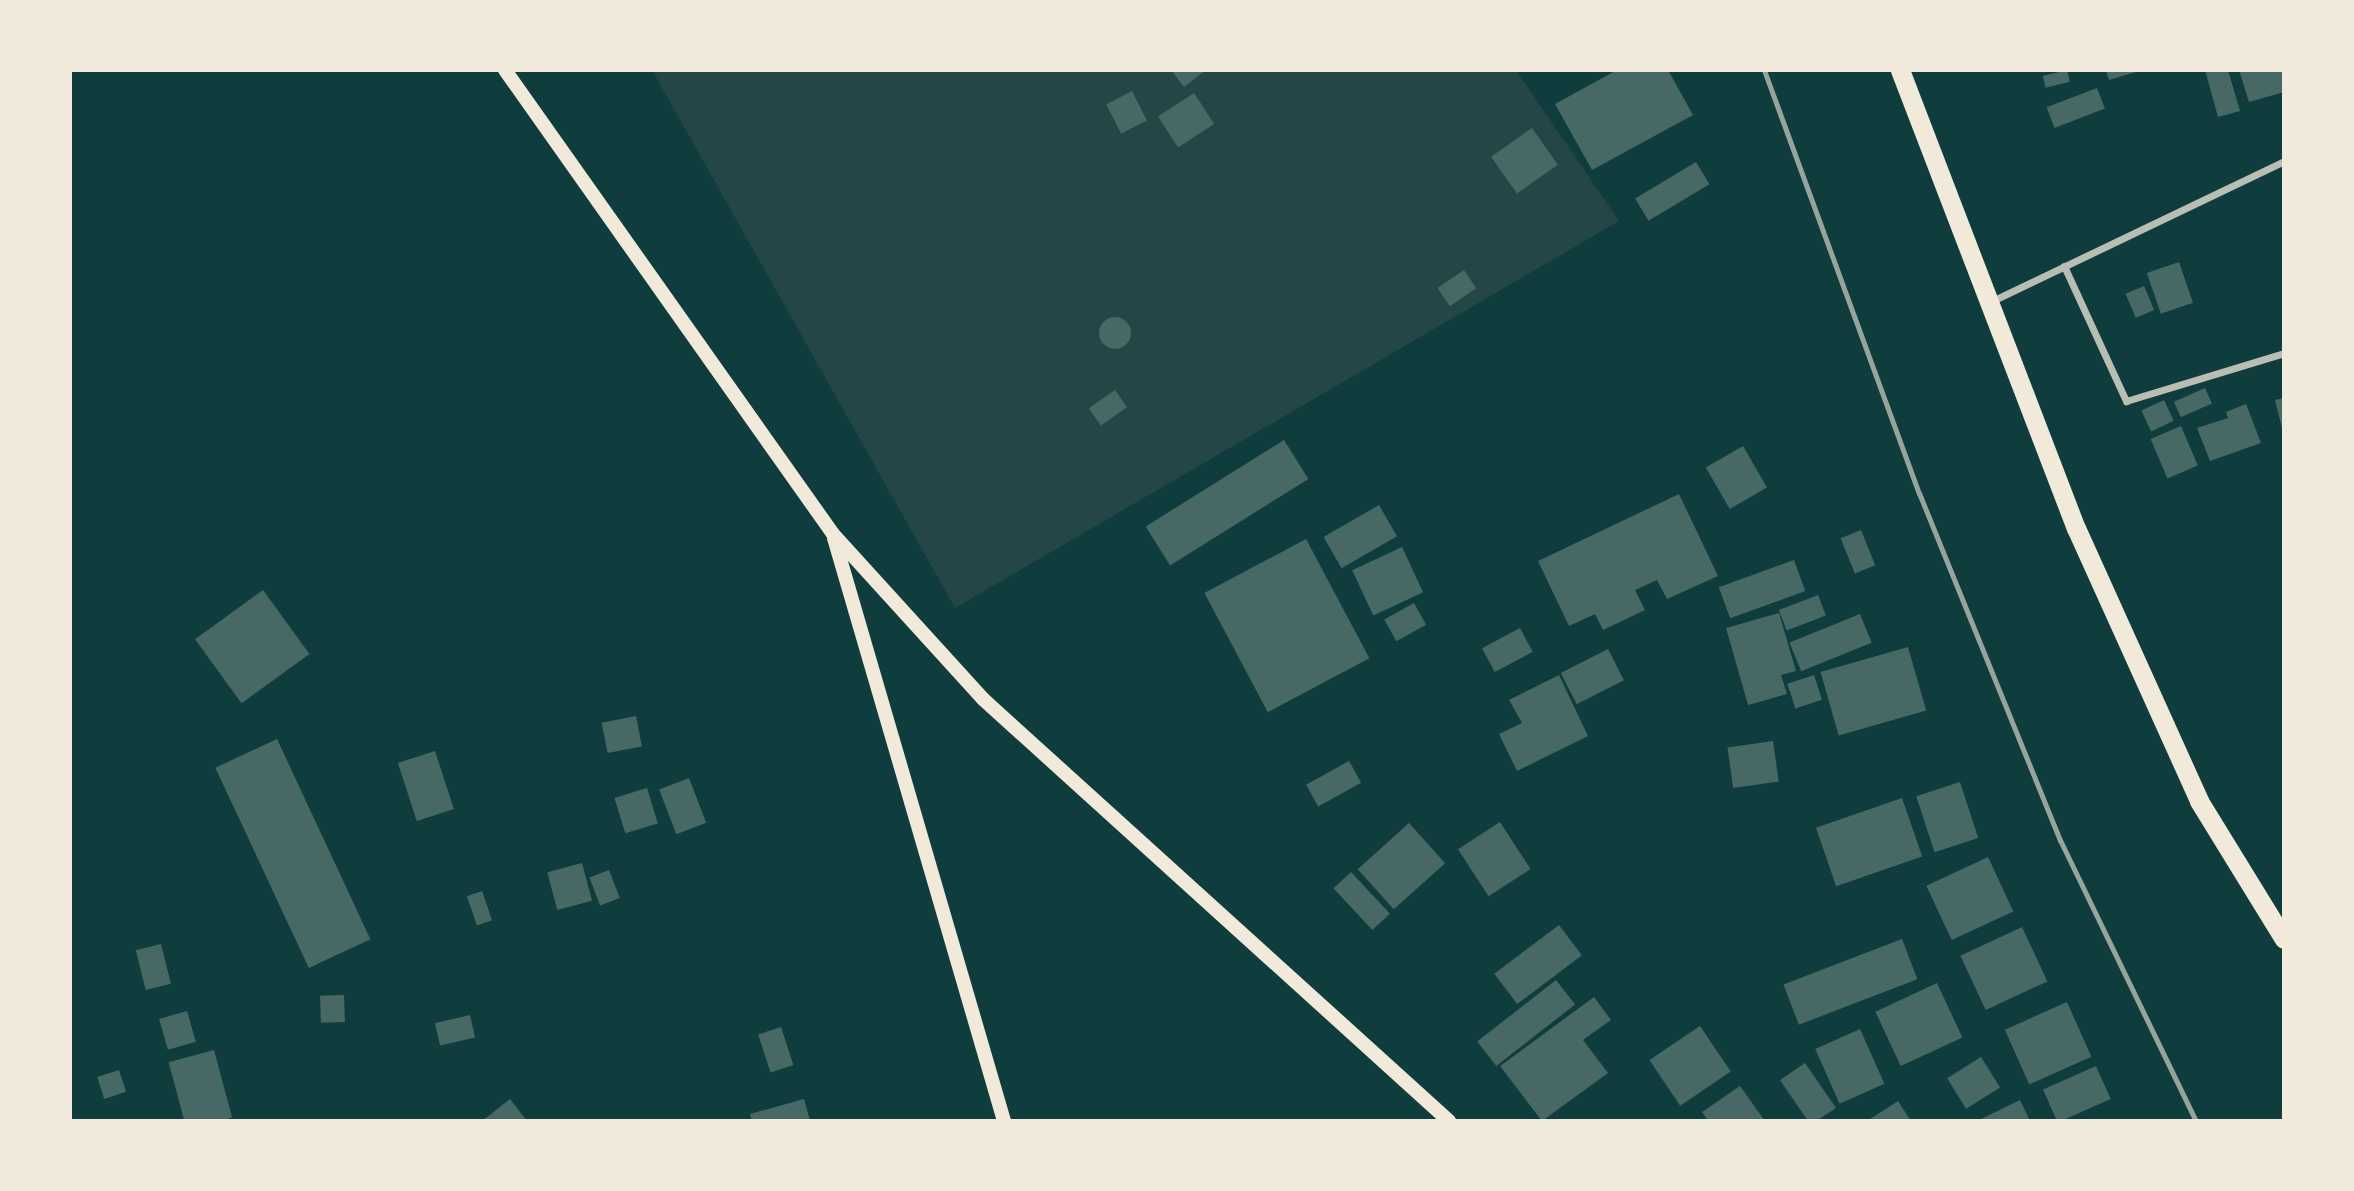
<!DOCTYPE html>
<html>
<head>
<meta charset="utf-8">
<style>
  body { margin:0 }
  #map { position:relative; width:2354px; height:1191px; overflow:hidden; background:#0f3d3e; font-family:"Exo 2",sans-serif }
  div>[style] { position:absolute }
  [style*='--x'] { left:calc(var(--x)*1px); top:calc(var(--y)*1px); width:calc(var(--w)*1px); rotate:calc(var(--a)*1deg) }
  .green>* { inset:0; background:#244646 }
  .building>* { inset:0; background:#486865; transform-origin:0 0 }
  .round { border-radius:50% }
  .minor>* { height:7px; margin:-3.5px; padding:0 3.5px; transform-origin:3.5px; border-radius:3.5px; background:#b8beb3 }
  .secondary>* { height:14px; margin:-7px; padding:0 7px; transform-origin:7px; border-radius:7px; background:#f1e9da }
  .trunk>* { height:19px; margin:-9.5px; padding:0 9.5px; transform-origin:9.5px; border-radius:9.5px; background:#f1e9da }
  .rail>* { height:5px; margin:-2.5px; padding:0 2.5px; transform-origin:2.5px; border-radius:2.5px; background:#97a49c }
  span { translate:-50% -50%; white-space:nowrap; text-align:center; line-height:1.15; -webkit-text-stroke:7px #f1e9da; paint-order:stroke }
  .frame { position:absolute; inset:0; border:72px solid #f1e9da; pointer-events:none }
</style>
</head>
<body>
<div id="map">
  <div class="green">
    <div style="clip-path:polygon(652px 70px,1516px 70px,1619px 221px,955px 608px)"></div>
  </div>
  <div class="building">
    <div style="clip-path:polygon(1171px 70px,1206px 70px,1184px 87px)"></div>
    <div style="clip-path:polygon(1617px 70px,1668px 70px,1693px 115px,1592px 170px,1555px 104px)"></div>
    <div style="left:2067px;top:70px;width:12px;height:25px;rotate:76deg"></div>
    <div style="clip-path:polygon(2106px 70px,2139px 70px,2139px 71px,2109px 80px)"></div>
    <div style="clip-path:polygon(2205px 70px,2228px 70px,2240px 111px,2218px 117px)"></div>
    <div style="clip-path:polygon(2239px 70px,2284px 70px,2284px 92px,2249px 102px)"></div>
    <div style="left:2097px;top:88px;width:22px;height:54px;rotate:69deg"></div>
    <div style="left:1132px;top:91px;width:33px;height:29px;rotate:63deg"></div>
    <div style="left:1194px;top:93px;width:37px;height:43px;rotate:57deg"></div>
    <div style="left:1532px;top:128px;width:45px;height:50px;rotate:55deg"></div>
    <div style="left:1696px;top:162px;width:26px;height:71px;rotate:59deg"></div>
    <div style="left:2179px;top:262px;width:43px;height:34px;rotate:71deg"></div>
    <div style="left:1464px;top:270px;width:22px;height:32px;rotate:56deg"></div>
    <div style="left:2144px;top:286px;width:26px;height:20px;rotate:67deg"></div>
    <div class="round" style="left:1099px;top:317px;width:32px;height:32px"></div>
    <div style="left:2205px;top:388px;width:17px;height:34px;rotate:66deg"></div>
    <div style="left:1115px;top:390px;width:21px;height:32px;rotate:55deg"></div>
    <div style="clip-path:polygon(2284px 398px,2284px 428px,2282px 428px,2275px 400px)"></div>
    <div style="left:2164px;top:400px;width:23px;height:25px;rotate:65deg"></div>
    <div style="clip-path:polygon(2246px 404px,2261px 443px,2210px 461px,2197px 428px,2228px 418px,2226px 412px)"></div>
    <div style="left:2181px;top:426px;width:43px;height:33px;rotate:67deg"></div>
    <div style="left:1284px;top:440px;width:46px;height:163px;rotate:58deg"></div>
    <div style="left:1743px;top:446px;width:48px;height:43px;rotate:60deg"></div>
    <div style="clip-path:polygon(1679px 494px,1718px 576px,1667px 599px,1657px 580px,1635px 590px,1645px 610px,1603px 630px,1595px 614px,1569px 626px,1538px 561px)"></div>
    <div style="left:1379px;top:505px;width:36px;height:64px;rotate:60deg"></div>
    <div style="left:1861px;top:530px;width:38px;height:22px;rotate:68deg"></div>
    <div style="left:1306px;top:539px;width:135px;height:115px;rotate:62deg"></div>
    <div style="left:1402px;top:547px;width:50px;height:55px;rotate:65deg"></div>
    <div style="left:1794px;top:560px;width:33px;height:80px;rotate:70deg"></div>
    <div style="left:263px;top:590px;width:79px;height:84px;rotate:54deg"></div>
    <div style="left:1818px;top:595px;width:22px;height:42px;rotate:69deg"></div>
    <div style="left:1414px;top:603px;width:25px;height:34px;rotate:61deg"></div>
    <div style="clip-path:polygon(1779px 613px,1796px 671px,1781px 675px,1787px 694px,1748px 705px,1726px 628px)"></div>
    <div style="left:1860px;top:614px;width:31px;height:76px;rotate:68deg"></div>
    <div style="left:1520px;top:628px;width:27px;height:43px;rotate:62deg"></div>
    <div style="left:1908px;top:647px;width:66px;height:91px;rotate:74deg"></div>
    <div style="left:1608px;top:649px;width:35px;height:53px;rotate:63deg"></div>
    <div style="clip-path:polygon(1559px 675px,1588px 736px,1517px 771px,1499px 734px,1522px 723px,1509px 700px)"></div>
    <div style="left:1814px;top:675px;width:26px;height:28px;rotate:72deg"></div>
    <div style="left:636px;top:716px;width:31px;height:35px;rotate:79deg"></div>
    <div style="left:277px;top:739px;width:221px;height:68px;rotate:65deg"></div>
    <div style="left:1773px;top:741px;width:41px;height:46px;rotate:82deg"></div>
    <div style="left:435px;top:751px;width:61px;height:39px;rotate:72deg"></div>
    <div style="left:1349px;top:761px;width:25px;height:49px;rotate:61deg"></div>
    <div style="left:689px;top:778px;width:48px;height:32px;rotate:69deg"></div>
    <div style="left:1960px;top:782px;width:59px;height:46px;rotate:72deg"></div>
    <div style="left:647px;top:788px;width:37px;height:34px;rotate:73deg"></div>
    <div style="left:1902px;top:798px;width:62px;height:91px;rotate:71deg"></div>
    <div style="left:1500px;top:822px;width:56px;height:50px;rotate:57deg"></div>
    <div style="left:1409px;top:823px;width:54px;height:69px;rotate:48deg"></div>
    <div style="left:1988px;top:857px;width:60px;height:68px;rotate:65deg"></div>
    <div style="left:582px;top:863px;width:39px;height:36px;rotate:75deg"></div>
    <div style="left:609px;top:870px;width:30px;height:21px;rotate:69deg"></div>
    <div style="left:1351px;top:872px;width:57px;height:24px;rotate:47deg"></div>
    <div style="left:482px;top:891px;width:31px;height:16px;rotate:71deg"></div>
    <div style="left:1559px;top:925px;width:38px;height:81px;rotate:53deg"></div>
    <div style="left:2022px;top:927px;width:60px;height:68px;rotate:65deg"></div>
    <div style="left:1902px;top:939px;width:43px;height:127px;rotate:69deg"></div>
    <div style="left:161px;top:944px;width:41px;height:26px;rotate:76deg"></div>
    <div style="left:1556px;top:980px;width:31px;height:100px;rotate:52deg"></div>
    <div style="left:1937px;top:983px;width:60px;height:68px;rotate:65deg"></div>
    <div style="left:344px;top:995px;width:27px;height:24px;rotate:88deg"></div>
    <div style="clip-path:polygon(1594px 997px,1611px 1020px,1583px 1040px,1608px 1073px,1542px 1121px,1500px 1066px)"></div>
    <div style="left:2067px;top:1002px;width:60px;height:68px;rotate:66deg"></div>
    <div style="left:187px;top:1011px;width:32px;height:29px;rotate:74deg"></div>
    <div style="left:470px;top:1015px;width:23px;height:36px;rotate:77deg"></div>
    <div style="left:1700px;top:1026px;width:55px;height:61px;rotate:56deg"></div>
    <div style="left:781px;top:1027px;width:40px;height:24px;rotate:72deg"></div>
    <div style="left:1860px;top:1029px;width:60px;height:49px;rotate:66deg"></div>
    <div style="left:214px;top:1050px;width:70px;height:47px;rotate:75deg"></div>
    <div style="left:1981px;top:1057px;width:36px;height:40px;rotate:58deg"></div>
    <div style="clip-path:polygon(1805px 1063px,1836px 1108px,1816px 1121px,1808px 1121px,1780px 1080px)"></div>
    <div style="left:2096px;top:1066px;width:36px;height:58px;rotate:66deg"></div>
    <div style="left:119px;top:1070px;width:23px;height:23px;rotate:72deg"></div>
    <div style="clip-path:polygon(1740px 1086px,1765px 1121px,1708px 1121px,1702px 1112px)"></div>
    <div style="clip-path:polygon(510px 1099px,527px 1121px,482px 1121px)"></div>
    <div style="clip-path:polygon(804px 1099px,810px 1121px,752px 1121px,750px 1114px)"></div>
    <div style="clip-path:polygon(2020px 1100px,2030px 1121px,1977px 1121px)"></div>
    <div style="clip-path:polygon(1898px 1101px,1911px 1121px,1867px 1121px)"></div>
  </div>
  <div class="minor">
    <div style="--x:2064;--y:266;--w:149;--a:65.3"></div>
    <div style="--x:2126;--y:401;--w:165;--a:-16.9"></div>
    <div style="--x:1990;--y:302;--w:326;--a:-25.6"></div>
  </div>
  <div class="secondary">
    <div style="--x:505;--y:70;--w:568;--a:54.74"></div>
    <div style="--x:833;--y:534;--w:223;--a:47.7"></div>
    <div style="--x:983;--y:699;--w:629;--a:42.16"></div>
    <div style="--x:834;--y:538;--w:607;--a:73.74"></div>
  </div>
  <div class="trunk">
    <div style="--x:1900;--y:70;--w:491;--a:69"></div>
    <div style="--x:2076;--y:528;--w:299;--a:65.7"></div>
    <div style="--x:2199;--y:801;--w:162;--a:58.4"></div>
  </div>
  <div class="rail">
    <div style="--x:1764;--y:70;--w:451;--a:69.9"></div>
    <div style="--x:1919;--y:493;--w:375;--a:67.9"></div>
    <div style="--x:2060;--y:840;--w:312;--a:64.2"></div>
  </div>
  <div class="frame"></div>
</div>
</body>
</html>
